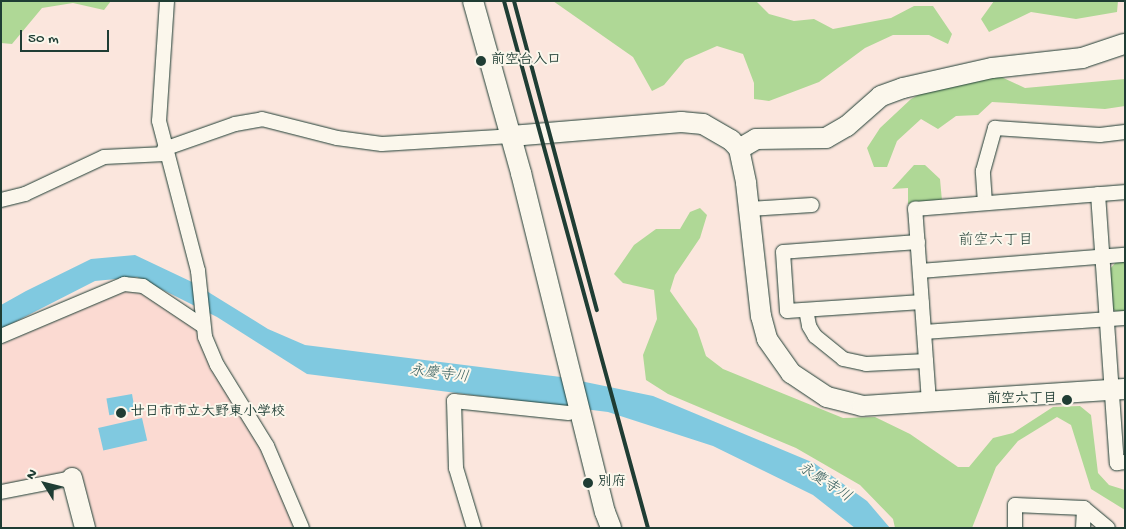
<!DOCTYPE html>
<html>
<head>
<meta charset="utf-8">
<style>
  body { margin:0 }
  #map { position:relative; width:1126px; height:529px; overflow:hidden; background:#fbe6dd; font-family:"Gochi Hand","Klee One",sans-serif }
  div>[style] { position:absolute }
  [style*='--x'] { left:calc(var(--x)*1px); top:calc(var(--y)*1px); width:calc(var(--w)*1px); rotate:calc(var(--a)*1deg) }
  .built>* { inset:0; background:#fbdad2 }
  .green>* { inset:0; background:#afd896 }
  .water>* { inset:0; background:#80c9e0; transform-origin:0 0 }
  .roads { filter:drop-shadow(0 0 1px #1f3d34) drop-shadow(0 0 1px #1f3d34) }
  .street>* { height:14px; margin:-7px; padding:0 7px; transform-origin:7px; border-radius:7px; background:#fbf7ec }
  .secondary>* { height:20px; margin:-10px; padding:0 10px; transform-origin:10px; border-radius:10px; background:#fbf7ec }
  .rail>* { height:4px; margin:-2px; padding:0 2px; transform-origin:2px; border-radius:2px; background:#1f3d34 }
  .dots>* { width:14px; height:14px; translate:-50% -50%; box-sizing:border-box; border:2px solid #fbf7ec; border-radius:50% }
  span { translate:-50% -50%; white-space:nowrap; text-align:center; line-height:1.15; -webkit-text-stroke:4px #fbf7ec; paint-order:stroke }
  .poi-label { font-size:14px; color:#1f3d34; font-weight:700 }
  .left { translate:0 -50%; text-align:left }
  .right { translate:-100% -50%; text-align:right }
  .neighbourhood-label { font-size:15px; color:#1f3d34 }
  .water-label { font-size:15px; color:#37605f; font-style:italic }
  .frame { position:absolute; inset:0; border:2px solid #1f3d34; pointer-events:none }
  .north { position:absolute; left:20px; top:459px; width:50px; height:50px; -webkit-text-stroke:4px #fbf7ec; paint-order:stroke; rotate:306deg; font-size:14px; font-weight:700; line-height:20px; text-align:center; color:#1f3d34 }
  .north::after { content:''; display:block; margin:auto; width:18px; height:22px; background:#1f3d34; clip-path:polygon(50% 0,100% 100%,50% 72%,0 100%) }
  .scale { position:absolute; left:20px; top:30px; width:89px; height:22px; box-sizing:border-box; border:2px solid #1f3d34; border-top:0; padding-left:6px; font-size:15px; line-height:18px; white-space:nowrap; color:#1f3d34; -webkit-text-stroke:4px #fbf7ec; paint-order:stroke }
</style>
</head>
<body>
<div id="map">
  <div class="built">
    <div style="clip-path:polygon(136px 288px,194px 326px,204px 351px,266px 451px,297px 528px,96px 528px,80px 469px,4px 485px,1px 478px,1px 345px,111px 295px)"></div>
  </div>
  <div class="green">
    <div style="clip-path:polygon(1px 1px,111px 1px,104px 10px,73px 3px,42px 8px,12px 44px,1px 43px)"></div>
    <div style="clip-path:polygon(553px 1px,756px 1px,769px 14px,794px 21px,814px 19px,833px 29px,891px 18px,914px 6px,933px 6px,952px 34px,948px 44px,929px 35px,893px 35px,865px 48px,819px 82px,769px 101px,754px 99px,754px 83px,743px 54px,717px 46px,685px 60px,664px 85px,652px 91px,633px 57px)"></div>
    <div style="clip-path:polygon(994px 1px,1118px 1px,1117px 12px,1076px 19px,1031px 12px,989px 32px,981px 19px)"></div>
    <div style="clip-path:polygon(997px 75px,1025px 88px,1125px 79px,1125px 106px,1105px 109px,992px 102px,978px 115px,956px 116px,938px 129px,921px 119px,897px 141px,887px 167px,874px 167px,867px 148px,880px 128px,911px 99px,933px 87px)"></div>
    <div style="clip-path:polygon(914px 165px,925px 165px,940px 179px,942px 201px,908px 204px,908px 188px,892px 189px)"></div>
    <div style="clip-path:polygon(700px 208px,707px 215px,700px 238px,675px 275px,670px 291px,697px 329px,706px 356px,723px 369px,843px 418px,875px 417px,910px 434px,958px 467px,969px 467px,993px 438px,1013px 433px,1053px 407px,1080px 406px,1091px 415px,1098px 473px,1109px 485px,1125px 490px,1125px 510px,1091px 489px,1071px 425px,1057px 417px,1018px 441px,996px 467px,972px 528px,895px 528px,893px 519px,860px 485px,796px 448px,668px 394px,646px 380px,643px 355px,657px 319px,654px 290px,623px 283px,614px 274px,634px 245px,656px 229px,680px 229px,690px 212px)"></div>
    <div style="clip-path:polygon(1125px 261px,1125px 314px,1120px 314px,1113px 309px,1110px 269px,1116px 262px)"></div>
  </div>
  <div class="water">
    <div style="clip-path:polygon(135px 255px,192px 282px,268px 329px,305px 345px,561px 377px,653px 396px,814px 463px,867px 501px,890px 528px,855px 528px,813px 495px,713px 446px,608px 412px,307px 374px,217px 317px,137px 277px,95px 281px,1px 329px,1px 305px,26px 291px,91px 259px)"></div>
    <div style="left:132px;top:394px;width:17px;height:26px;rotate:80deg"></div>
    <div style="left:142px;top:418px;width:23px;height:45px;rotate:77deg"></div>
  </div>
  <div class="roads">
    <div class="street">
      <div style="--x:167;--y:1;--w:120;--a:93.8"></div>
      <div style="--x:159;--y:121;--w:155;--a:75.4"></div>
      <div style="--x:198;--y:271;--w:66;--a:83.9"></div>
      <div style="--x:205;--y:337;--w:30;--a:67"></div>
      <div style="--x:217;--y:365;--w:95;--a:58.3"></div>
      <div style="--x:267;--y:446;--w:89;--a:66.9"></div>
      <div style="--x:164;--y:149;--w:75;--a:-19.4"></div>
      <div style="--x:235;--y:124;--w:27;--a:-10"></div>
      <div style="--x:262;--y:119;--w:77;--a:14.2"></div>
      <div style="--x:337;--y:138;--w:45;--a:7.6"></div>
      <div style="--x:382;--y:144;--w:129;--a:-3.5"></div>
      <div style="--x:1098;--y:194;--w:270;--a:86"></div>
      <div style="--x:1117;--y:463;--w:8;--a:-7"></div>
      <div style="--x:1;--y:200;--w:25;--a:-14"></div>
      <div style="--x:25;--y:194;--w:87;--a:-25.1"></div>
      <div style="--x:104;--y:157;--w:61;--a:-2.8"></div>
      <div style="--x:985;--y:203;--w:32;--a:-94"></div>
      <div style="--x:983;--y:171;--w:45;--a:-74.4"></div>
      <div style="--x:995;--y:128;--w:105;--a:3.8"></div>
      <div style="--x:1100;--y:135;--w:25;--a:-7"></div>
      <div style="--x:749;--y:209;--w:63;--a:-3.6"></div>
      <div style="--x:918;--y:242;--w:135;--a:175.8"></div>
      <div style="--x:783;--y:252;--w:59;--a:86.1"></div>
      <div style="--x:787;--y:311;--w:135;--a:-3.8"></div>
      <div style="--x:920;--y:271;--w:206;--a:-4.5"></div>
      <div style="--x:806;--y:310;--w:16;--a:79"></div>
      <div style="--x:809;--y:326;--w:12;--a:59"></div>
      <div style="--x:815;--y:336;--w:36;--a:39"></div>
      <div style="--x:843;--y:359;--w:24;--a:12"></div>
      <div style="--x:866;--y:364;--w:60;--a:-2.9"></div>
      <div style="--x:924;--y:332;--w:201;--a:-4"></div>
      <div style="--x:1;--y:336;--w:134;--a:-22.9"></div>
      <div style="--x:124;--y:284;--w:19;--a:6"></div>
      <div style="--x:143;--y:286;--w:72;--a:33.7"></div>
      <div style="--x:929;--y:402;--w:194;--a:-94.1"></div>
      <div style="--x:915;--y:209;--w:211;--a:-4.6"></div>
      <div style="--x:1;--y:492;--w:72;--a:-11.2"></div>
      <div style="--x:474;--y:528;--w:63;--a:-106.7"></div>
      <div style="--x:456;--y:468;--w:67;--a:-91.7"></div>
      <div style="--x:454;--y:401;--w:115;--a:6"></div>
      <div style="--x:1015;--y:528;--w:23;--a:-90"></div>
      <div style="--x:1015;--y:505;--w:69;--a:2.5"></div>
      <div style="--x:1084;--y:508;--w:31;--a:40"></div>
      <div style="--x:1083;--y:528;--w:20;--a:-87"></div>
    </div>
    <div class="secondary">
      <div style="--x:473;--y:1;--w:179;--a:74.4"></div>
      <div style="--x:521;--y:173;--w:349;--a:76.1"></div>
      <div style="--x:605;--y:512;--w:17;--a:69"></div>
      <div style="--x:511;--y:136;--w:171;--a:-4.7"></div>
      <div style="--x:681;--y:122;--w:22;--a:5"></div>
      <div style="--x:703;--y:124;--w:32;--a:30"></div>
      <div style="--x:731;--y:140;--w:12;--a:48"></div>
      <div style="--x:739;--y:149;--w:35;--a:78"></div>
      <div style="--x:746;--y:183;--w:134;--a:83.6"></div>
      <div style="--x:761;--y:316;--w:24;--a:75"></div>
      <div style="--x:767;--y:339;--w:42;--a:54.8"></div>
      <div style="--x:791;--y:373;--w:43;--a:33.7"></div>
      <div style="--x:827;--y:397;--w:36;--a:14"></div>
      <div style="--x:862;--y:406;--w:264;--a:-3.7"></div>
      <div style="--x:739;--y:149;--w:20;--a:-30"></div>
      <div style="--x:756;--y:139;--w:70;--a:-0.8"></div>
      <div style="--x:826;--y:138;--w:24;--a:-30"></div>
      <div style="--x:847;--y:126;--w:45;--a:-41.4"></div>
      <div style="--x:881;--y:96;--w:23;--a:-20"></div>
      <div style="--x:903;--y:88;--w:91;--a:-12.7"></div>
      <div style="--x:992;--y:68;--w:91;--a:-6.3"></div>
      <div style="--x:1082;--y:58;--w:44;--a:-18.4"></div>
      <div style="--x:72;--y:478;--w:52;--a:75.4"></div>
    </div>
  </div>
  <div class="rail">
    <div style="--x:504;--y:1;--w:546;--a:74.72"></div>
    <div style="--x:514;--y:1;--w:320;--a:75"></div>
  </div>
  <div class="dots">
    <div style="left:481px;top:61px;background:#1f3d34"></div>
    <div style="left:1067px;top:400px;background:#1f3d34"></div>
    <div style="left:121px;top:413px;background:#1f3d34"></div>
    <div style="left:588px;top:483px;background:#1f3d34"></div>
  </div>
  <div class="poi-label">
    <span class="left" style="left:491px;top:61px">前空台入口</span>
    <span class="right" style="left:1057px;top:400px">前空六丁目</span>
    <span class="left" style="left:131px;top:413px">廿日市市立大野東小学校</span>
    <span class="left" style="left:598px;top:483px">別府</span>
  </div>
  <div class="neighbourhood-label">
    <span style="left:996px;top:242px">前空六丁目</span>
  </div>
  <div class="water-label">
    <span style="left:439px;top:375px;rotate:7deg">永慶寺川</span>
    <span style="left:824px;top:483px;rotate:33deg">永慶寺川</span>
  </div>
  <div class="frame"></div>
  <div class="north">N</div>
  <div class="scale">50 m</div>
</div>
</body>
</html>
